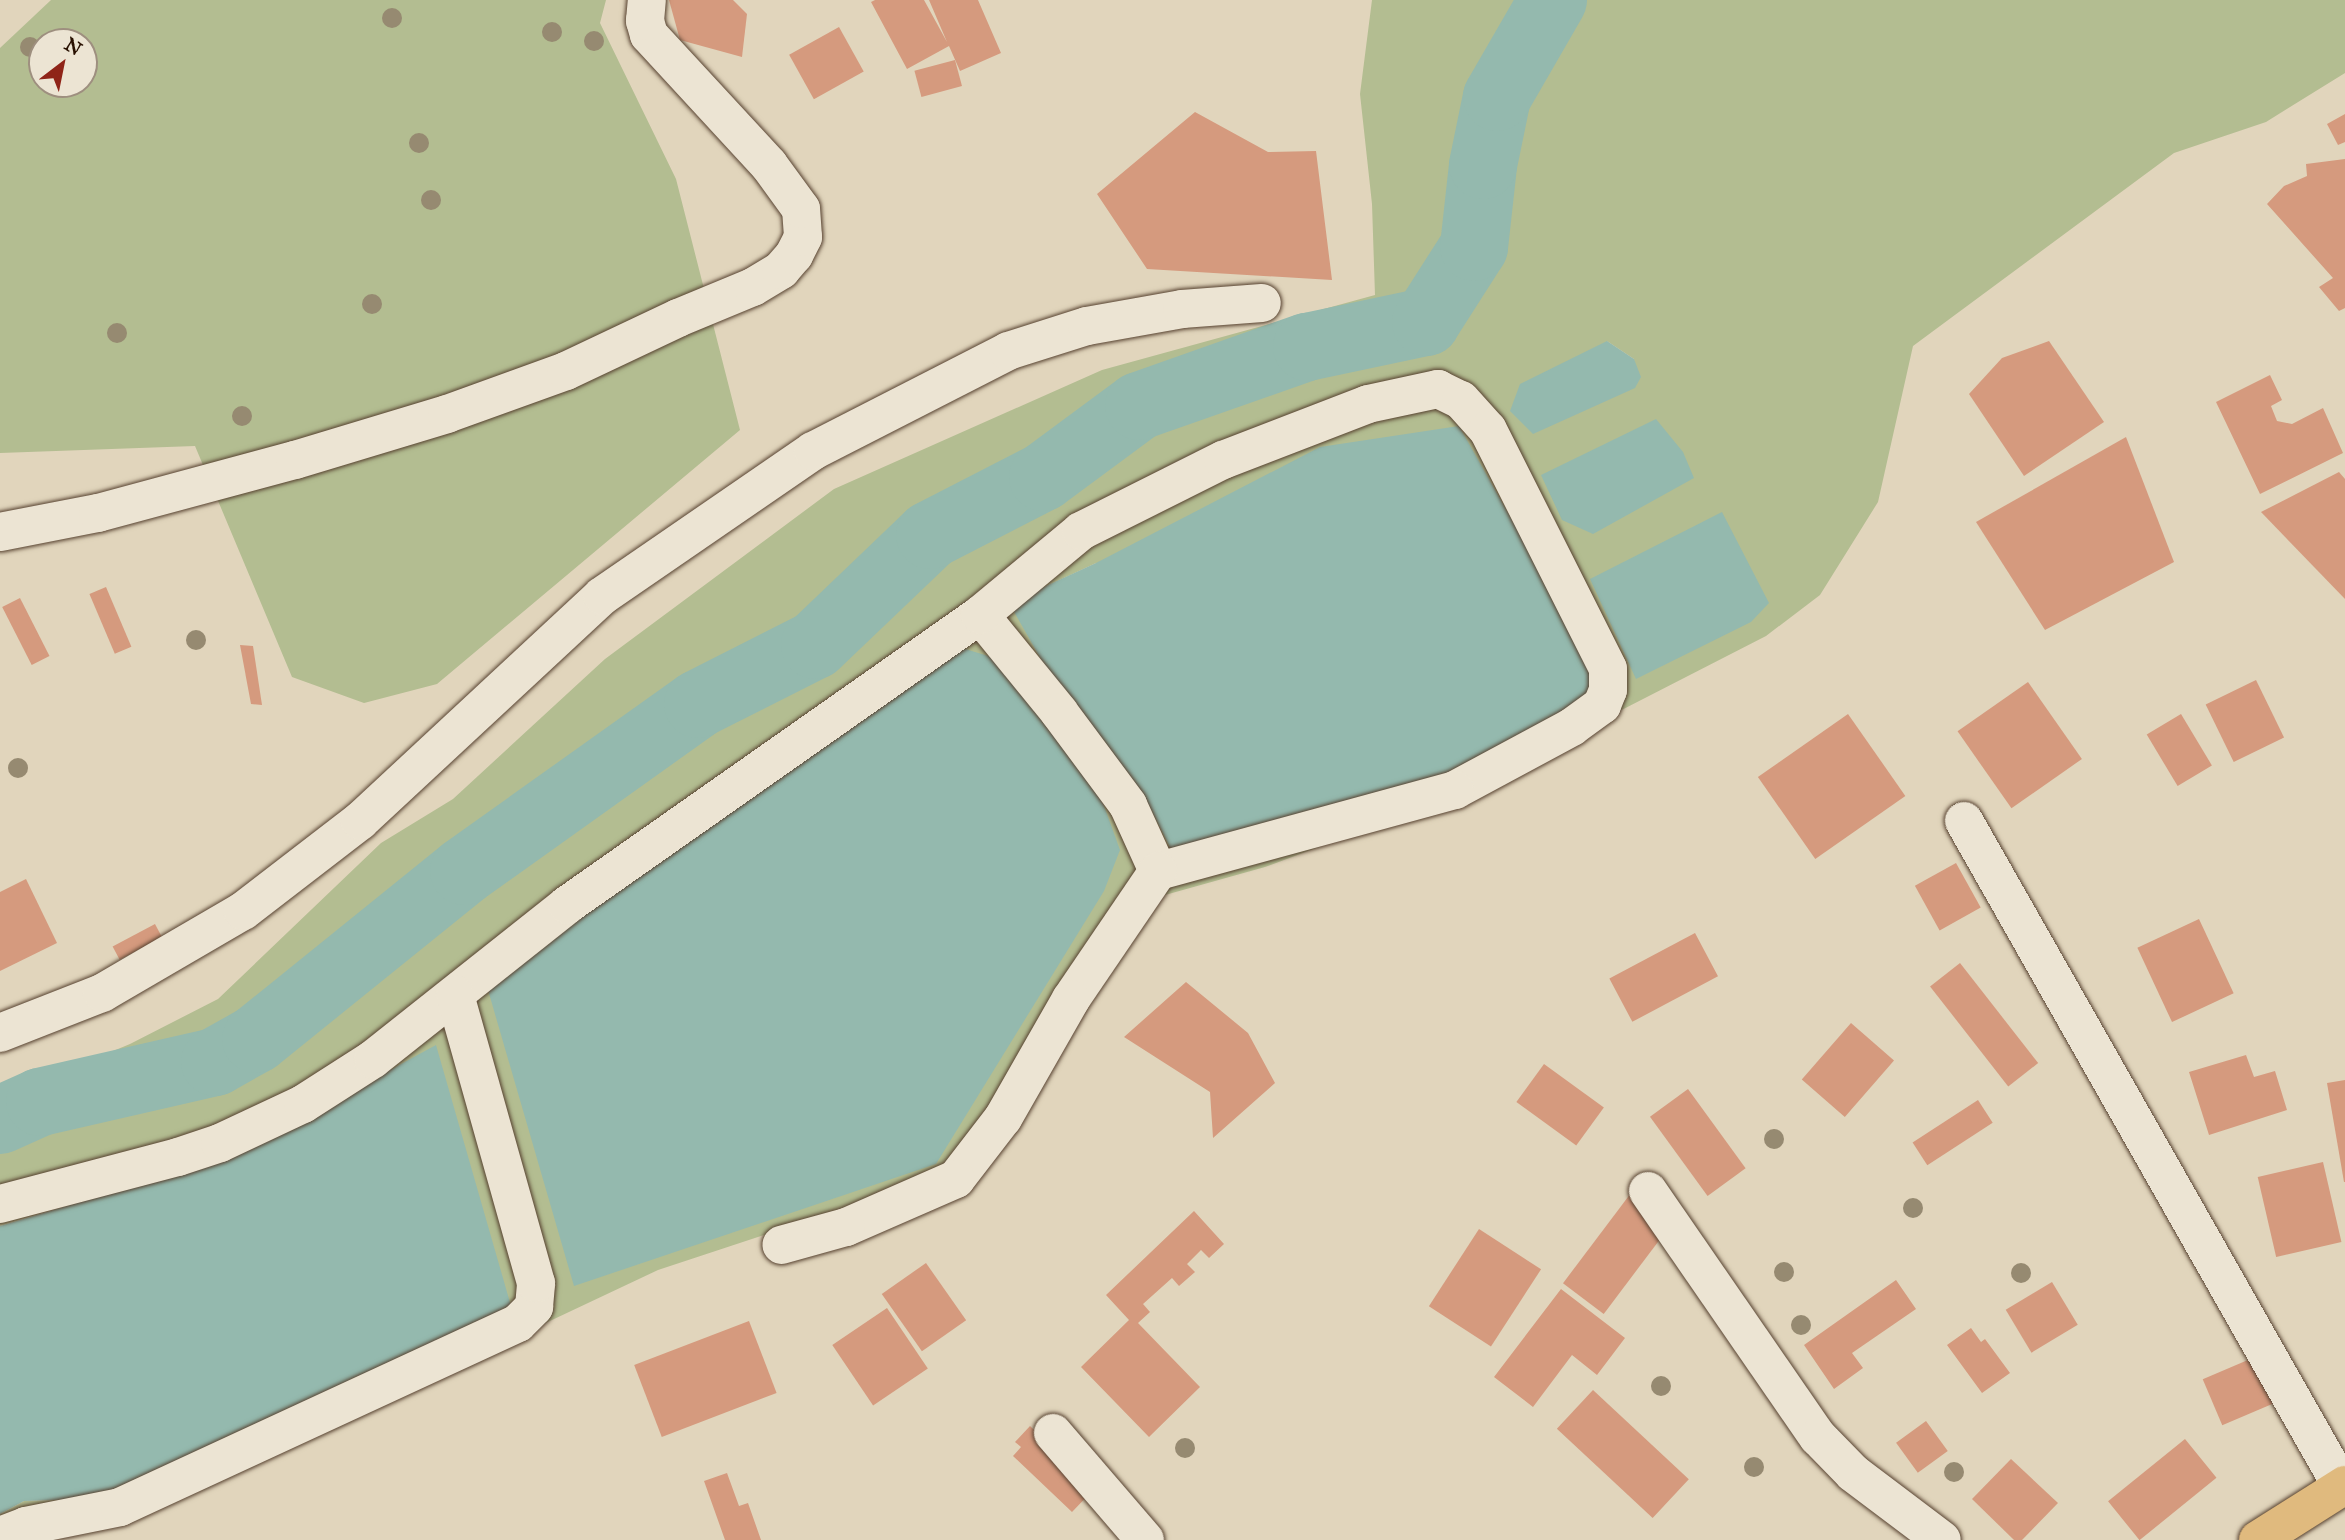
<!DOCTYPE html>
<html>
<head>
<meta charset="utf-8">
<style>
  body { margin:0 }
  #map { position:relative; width:2345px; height:1540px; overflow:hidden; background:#e1d5bc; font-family:"IM FELL Great Primer",serif }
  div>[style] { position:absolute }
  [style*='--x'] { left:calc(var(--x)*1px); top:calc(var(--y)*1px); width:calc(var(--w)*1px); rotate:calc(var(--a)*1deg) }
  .green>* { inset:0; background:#b3bd91 }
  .water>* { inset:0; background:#94b9ae }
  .river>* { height:68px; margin:-34px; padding:0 34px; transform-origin:34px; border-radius:34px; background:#94b9ae }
  .building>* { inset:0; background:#d59a7e; transform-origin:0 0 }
  .roads { filter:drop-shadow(0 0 2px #56412f) drop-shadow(0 0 2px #56412f) }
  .minor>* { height:38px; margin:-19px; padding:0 19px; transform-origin:19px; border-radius:19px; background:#ece4d3 }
  .major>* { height:38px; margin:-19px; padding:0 19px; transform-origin:19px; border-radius:19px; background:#e0ba7e }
  .trees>* { width:20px; height:20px; margin:-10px; border-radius:50%; background:#968a71 }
  span { translate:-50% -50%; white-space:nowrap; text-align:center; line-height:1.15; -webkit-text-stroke:5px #ece4d3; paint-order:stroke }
  .north { position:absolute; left:28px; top:28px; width:70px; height:70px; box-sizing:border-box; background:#ece4d3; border:2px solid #9e8f7f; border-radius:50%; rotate:32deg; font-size:19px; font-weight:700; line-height:28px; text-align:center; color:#281000 }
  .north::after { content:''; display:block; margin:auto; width:24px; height:32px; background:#8f2418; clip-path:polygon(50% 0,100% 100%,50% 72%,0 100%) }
</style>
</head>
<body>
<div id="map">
  <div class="green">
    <div style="clip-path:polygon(evenodd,51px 0,606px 0,600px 23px,676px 179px,740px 430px,437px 684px,364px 703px,292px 677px,195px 446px,0 453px,0 48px,51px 0,42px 42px,84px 42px,84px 84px,42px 84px,42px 42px)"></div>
    <div style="clip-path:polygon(evenodd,1372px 0,2345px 0,2345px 73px,2266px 122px,2174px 153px,1913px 346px,1878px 502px,1820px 595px,1766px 636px,1450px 798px,1265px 867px,1115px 909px,953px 1163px,928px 1181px,658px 1270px,142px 1513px,54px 1540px,0 1540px,0 1514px,24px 1501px,115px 1498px,357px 1091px,230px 1157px,0 1226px,0 1092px,31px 1085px,130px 1044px,218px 999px,381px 843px,453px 799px,605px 659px,834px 489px,1102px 370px,1375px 295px,1372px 204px,1360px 94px,1372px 0,1607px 341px,1634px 359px,1635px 388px,1607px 341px,1372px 0,1096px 563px,1047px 670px,1010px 603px,1096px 563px)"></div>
  </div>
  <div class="water">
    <div style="clip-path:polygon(1607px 341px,1634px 359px,1641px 377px,1635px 388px,1533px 434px,1510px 411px,1520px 384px)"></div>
    <div style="clip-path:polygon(1656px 419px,1683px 452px,1694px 478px,1593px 534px,1562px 520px,1541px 475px)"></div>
    <div style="clip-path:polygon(1459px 426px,1603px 681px,1594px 705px,1457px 783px,1175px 857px,1147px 802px,1047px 670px,1009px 603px,1096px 563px,1320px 447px)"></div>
    <div style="clip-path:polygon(1722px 512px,1769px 603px,1751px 622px,1636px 679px,1590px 579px)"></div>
    <div style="clip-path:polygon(962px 648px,998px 659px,1103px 803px,1120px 850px,1104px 891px,936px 1164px,574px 1286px,488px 990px,518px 959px)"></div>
    <div style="clip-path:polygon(436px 1045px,511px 1306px,115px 1498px,24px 1501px,0 1514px,0 1226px,230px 1157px)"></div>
  </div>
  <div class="river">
    <div style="--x:0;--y:1120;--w:44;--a:-24.2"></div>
    <div style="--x:40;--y:1102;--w:180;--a:-12.9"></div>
    <div style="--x:215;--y:1062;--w:47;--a:-29.3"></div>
    <div style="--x:256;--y:1039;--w:267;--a:-38.9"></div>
    <div style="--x:464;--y:871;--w:287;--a:-35.5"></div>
    <div style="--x:698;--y:704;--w:131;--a:-26.8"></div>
    <div style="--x:815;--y:645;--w:159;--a:-43.7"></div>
    <div style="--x:930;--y:535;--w:127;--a:-27.2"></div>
    <div style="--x:1043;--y:477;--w:119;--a:-36.5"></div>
    <div style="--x:1139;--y:406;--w:178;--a:-19.4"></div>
    <div style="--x:1307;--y:347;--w:122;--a:-11.9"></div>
    <div style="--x:1426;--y:322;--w:89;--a:-57.4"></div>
    <div style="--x:1474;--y:247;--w:82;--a:-83.7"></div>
    <div style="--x:1483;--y:165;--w:69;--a:-78.4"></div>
    <div style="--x:1497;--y:97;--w:112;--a:-60"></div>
  </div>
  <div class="building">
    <div style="clip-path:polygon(669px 0,733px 0,747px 14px,742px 57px,680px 40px)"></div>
    <div style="clip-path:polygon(875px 0,924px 0,947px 42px,929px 0,978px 0,1001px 53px,960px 71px,949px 46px,907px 69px,871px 2px)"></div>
    <div style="left:839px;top:27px;width:51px;height:57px;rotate:61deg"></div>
    <div style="left:955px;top:60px;width:27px;height:42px;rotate:75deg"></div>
    <div style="clip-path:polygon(1195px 112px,1268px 152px,1316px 151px,1332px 280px,1147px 269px,1097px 194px)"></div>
    <div style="clip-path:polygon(2345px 114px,2345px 142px,2338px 145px,2327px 124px)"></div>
    <div style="clip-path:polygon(2345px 159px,2345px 308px,2339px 311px,2319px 287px,2333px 278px,2267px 204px,2284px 186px,2307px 176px,2306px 164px)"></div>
    <div style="clip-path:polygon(2049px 341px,2104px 422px,2024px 476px,1969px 394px,2002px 358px)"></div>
    <div style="clip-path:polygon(2270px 375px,2282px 400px,2271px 406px,2277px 421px,2292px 424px,2323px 408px,2343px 453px,2260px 494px,2216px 402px)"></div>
    <div style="clip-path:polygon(2126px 437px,2174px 562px,2045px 630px,1976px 522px)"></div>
    <div style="clip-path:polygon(2339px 472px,2345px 479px,2345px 599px,2261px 512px)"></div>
    <div style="left:106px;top:587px;width:65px;height:18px;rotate:67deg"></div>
    <div style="left:20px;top:598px;width:65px;height:20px;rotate:63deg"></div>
    <div style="clip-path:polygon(240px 645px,253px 646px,262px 705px,251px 704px)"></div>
    <div style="left:2256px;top:680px;width:64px;height:56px;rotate:64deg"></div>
    <div style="left:2028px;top:682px;width:94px;height:86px;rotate:55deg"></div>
    <div style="left:1848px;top:714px;width:100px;height:110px;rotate:55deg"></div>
    <div style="left:2181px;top:714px;width:60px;height:40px;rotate:59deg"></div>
    <div style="left:1956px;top:863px;width:51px;height:47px;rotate:61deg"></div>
    <div style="clip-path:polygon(26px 879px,57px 943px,0 971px,0 892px)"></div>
    <div style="left:2199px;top:919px;width:82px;height:68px;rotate:65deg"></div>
    <div style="left:155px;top:924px;width:15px;height:48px;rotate:62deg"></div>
    <div style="left:1695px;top:933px;width:49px;height:97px;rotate:62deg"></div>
    <div style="left:1960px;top:963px;width:127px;height:38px;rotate:52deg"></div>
    <div style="clip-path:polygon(1186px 982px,1248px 1033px,1275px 1083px,1213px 1138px,1210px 1092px,1124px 1037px)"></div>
    <div style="left:1851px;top:1023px;width:57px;height:75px;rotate:41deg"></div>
    <div style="clip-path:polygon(2246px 1055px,2254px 1077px,2275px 1071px,2287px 1110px,2209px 1135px,2189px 1072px)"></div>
    <div style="left:1544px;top:1064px;width:74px;height:47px;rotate:36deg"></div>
    <div style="clip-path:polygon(2345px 1080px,2345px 1182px,2344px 1182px,2327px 1083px)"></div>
    <div style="left:1688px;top:1089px;width:98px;height:47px;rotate:54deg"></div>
    <div style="left:1978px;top:1100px;width:27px;height:78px;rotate:57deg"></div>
    <div style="left:2323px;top:1162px;width:82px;height:67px;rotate:77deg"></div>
    <div style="left:1634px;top:1189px;width:51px;height:118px;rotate:37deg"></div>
    <div style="clip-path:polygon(1194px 1211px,1224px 1244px,1209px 1258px,1201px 1250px,1187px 1264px,1195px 1272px,1179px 1286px,1172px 1278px,1143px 1304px,1150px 1312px,1138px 1323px,1200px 1387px,1149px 1437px,1081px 1367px,1129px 1320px,1106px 1295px)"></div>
    <div style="left:1479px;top:1229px;width:74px;height:92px;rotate:33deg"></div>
    <div style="left:926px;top:1263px;width:70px;height:54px;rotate:55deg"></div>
    <div style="clip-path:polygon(1896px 1280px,1916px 1309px,1852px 1353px,1863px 1368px,1834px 1389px,1804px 1345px)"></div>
    <div style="left:2052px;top:1282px;width:50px;height:54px;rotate:59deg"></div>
    <div style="clip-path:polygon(1561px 1289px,1625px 1338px,1597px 1375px,1572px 1355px,1533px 1407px,1494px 1377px)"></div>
    <div style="left:887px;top:1308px;width:73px;height:66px;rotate:56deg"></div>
    <div style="left:749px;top:1321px;width:77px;height:123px;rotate:69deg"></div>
    <div style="clip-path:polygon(1971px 1328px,1981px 1342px,1985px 1339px,2010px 1373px,1982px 1393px,1947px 1345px)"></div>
    <div style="left:2269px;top:1351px;width:50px;height:72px;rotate:67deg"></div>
    <div style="left:1593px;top:1390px;width:131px;height:53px;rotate:43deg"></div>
    <div style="left:1926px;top:1421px;width:37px;height:37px;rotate:54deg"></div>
    <div style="clip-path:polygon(1030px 1426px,1095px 1488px,1072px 1512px,1013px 1456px,1021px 1447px,1015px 1442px)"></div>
    <div style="left:2185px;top:1439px;width:50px;height:99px;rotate:51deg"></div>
    <div style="clip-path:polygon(2011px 1459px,2058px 1503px,2022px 1540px,2014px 1540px,1972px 1499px)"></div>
    <div style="clip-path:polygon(727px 1473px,739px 1506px,748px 1503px,761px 1540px,725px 1540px,704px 1481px)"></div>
  </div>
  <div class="roads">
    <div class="minor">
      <div style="--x:0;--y:532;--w:100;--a:-11"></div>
      <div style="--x:98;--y:513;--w:204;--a:-15.1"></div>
      <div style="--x:295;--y:460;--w:159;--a:-16.8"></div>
      <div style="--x:447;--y:414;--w:127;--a:-19.9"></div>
      <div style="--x:566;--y:371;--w:124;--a:-25.3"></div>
      <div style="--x:678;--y:318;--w:81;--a:-22.5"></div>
      <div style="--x:753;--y:287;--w:33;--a:-31"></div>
      <div style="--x:781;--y:270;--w:20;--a:-49"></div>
      <div style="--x:794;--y:255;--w:20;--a:-63"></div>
      <div style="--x:803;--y:237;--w:28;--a:-94"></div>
      <div style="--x:801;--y:209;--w:54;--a:-126"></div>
      <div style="--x:769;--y:165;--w:177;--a:-132.7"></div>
      <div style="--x:649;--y:35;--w:15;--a:-106"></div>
      <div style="--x:645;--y:21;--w:21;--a:-85"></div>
      <div style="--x:980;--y:615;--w:125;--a:50.8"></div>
      <div style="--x:1059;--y:712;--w:116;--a:53.4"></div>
      <div style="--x:1128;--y:805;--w:72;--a:65.6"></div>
      <div style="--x:1964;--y:821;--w:766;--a:60.42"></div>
      <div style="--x:0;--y:1033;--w:110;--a:-21.4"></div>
      <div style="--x:102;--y:993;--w:163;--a:-30.2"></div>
      <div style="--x:243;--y:911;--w:148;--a:-37.6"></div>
      <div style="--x:360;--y:821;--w:330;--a:-42.9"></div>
      <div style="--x:602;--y:596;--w:256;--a:-34.5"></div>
      <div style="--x:813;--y:451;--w:219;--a:-27.1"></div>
      <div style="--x:1008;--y:351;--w:83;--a:-17.6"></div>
      <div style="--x:1087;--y:326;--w:97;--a:-10.1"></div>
      <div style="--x:1182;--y:309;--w:80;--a:-4.3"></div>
      <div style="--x:1648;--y:1191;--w:299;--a:55.4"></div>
      <div style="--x:1818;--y:1437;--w:50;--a:45.8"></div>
      <div style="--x:1853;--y:1473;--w:111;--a:37"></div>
      <div style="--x:0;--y:1204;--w:184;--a:-14.8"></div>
      <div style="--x:178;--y:1157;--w:44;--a:-18.4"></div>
      <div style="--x:220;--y:1143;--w:92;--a:-25.2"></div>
      <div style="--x:303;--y:1104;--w:83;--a:-32.7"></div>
      <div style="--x:373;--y:1059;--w:248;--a:-38.4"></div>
      <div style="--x:567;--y:905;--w:505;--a:-35.08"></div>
      <div style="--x:980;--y:615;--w:131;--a:-39.7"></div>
      <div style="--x:1081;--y:531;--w:159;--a:-26.6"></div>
      <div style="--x:1223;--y:460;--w:155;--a:-21.1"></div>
      <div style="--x:1368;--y:404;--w:72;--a:-12.1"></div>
      <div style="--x:1438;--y:389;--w:25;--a:26"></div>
      <div style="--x:1461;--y:400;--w:40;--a:48"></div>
      <div style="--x:1488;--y:430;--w:267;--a:63.3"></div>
      <div style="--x:1608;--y:669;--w:21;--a:90"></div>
      <div style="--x:1608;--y:690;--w:16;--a:112"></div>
      <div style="--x:1602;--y:705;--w:37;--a:144"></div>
      <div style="--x:1572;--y:727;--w:133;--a:151.7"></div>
      <div style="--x:1455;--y:790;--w:308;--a:164.7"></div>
      <div style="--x:1158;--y:871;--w:155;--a:124.2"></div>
      <div style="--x:1071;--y:999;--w:137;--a:119.7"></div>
      <div style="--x:1003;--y:1118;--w:77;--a:127.6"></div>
      <div style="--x:956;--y:1179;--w:120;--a:156.4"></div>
      <div style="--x:846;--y:1227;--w:67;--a:164.5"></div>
      <div style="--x:1053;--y:1433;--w:141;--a:49.3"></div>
      <div style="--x:0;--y:1536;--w:28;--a:-21"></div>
      <div style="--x:26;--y:1526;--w:96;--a:-11.4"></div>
      <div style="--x:120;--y:1507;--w:438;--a:-24.8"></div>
      <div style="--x:518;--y:1323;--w:23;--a:-45"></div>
      <div style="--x:534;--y:1307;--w:24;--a:-85"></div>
      <div style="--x:536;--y:1283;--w:299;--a:-105.7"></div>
    </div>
    <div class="major">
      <div style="--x:2258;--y:1540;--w:103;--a:-32.3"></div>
    </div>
  </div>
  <div class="trees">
    <div style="left:392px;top:18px"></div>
    <div style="left:552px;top:32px"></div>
    <div style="left:594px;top:41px"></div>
    <div style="left:30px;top:47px"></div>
    <div style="left:419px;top:143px"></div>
    <div style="left:431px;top:200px"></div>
    <div style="left:372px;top:304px"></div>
    <div style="left:117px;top:333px"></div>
    <div style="left:242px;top:416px"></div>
    <div style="left:196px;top:640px"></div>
    <div style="left:18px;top:768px"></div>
    <div style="left:1774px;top:1139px"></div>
    <div style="left:1913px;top:1208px"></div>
    <div style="left:1784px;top:1272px"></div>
    <div style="left:2021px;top:1273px"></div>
    <div style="left:1801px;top:1325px"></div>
    <div style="left:1661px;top:1386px"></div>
    <div style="left:1185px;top:1448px"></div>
    <div style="left:1754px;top:1467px"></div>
    <div style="left:1954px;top:1472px"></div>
  </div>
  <div class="north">N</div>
</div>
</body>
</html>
